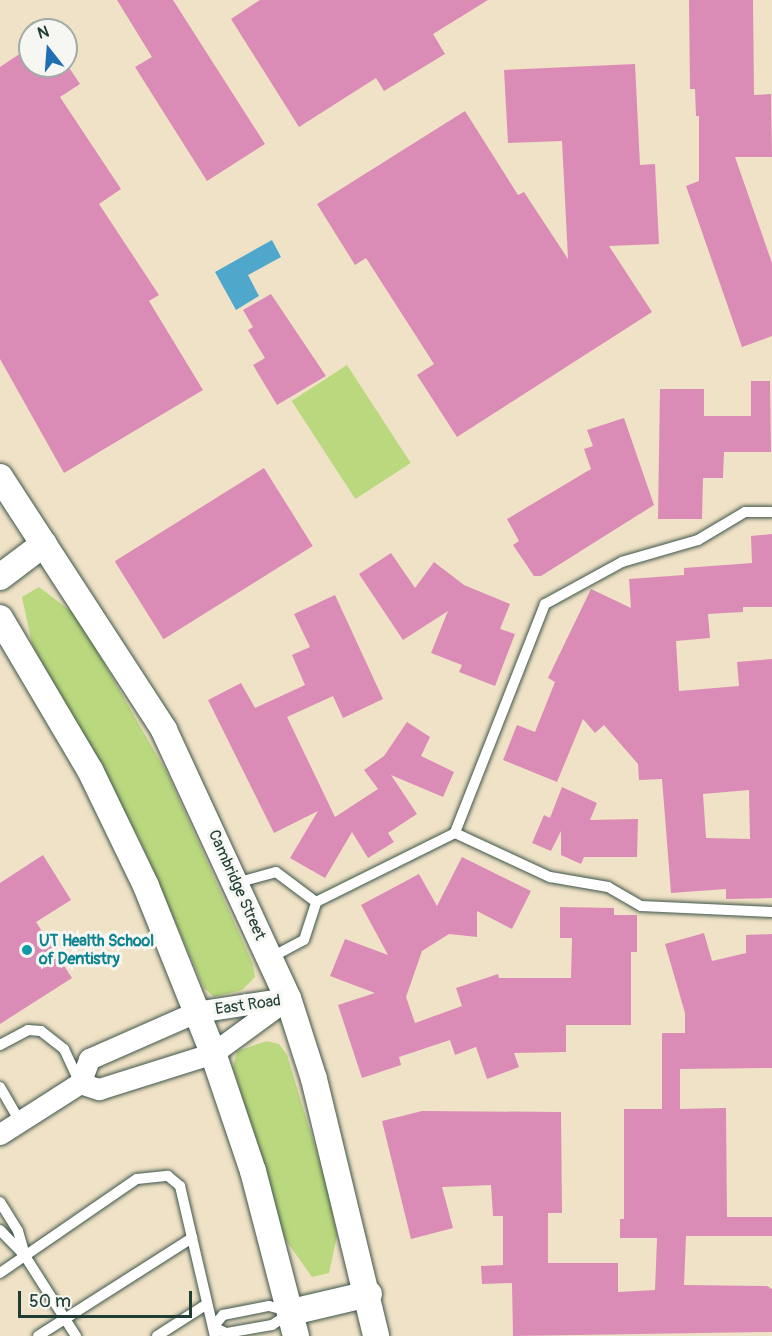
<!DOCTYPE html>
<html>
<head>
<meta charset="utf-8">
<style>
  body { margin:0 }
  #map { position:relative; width:772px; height:1336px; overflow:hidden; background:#f0e2c6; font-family:Pangolin,sans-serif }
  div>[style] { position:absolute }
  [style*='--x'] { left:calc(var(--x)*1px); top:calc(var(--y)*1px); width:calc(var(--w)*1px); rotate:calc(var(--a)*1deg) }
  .green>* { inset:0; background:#bad87e; transform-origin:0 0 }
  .water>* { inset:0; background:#4fa7cc }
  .building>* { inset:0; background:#db8cb6; transform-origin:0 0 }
  .roads { filter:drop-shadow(0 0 2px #3e564a) drop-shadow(0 0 2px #3e564a) }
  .service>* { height:10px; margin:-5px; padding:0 5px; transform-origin:5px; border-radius:5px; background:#fff }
  .minor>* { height:21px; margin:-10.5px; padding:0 10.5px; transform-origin:10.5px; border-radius:10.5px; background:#fff }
  .tertiary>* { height:26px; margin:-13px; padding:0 13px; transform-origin:13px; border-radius:13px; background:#fff }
  .dots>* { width:16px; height:16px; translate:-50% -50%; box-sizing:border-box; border:3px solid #f6f6f2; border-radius:50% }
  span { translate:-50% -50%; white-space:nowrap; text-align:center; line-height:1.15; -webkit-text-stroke:6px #f6f6f2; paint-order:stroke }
  .street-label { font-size:16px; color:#1f3d34 }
  .culture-label { font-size:16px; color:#0d838f; font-weight:700 }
  .left { translate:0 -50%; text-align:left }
  .north { position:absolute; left:18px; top:18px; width:60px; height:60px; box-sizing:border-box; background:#f6f6f2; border:2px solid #a0aca6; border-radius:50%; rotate:343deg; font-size:16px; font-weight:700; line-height:24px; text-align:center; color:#1f3d34 }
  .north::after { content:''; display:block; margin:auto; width:21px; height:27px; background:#1f6fb2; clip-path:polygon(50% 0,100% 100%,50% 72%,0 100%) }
  .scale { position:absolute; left:18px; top:1291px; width:174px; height:27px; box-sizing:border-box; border:3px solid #1f3d34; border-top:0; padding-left:8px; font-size:18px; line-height:21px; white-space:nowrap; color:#1f3d34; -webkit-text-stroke:4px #f6f6f2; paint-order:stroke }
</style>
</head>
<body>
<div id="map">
  <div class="green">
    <div style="left:347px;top:365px;width:117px;height:66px;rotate:57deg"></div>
    <div style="clip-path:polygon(39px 587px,77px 616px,168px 775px,253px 964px,255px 977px,242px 990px,214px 997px,204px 988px,141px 842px,32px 644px,22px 597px)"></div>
    <div style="clip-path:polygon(267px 1041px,279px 1044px,287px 1055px,329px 1193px,337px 1236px,329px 1273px,312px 1277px,285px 1239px,233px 1067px,237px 1051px)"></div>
  </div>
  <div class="water">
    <div style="clip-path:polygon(272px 240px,281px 257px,248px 275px,259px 296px,236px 310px,215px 272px)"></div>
  </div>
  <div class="building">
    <div style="clip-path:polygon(117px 0,173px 0,265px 144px,207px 181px,135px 67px,152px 57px)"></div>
    <div style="clip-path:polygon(260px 0,488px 0,433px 34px,445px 54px,384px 91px,376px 78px,299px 127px,231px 19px)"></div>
    <div style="clip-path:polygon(689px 0,753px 0,754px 95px,771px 94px,772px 157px,735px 157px,772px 263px,772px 336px,742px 347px,686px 186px,699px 181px,699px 116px,696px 116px,695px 89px,690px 89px)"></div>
    <div style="clip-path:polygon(30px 47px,30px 66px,68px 66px,80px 84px,60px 97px,121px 189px,99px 204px,159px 295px,149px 301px,203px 390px,64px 473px,0 359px,0 67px)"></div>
    <div style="clip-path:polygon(635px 64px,640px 165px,655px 164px,659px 244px,609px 246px,652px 312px,457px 437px,417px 375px,434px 364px,366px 258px,355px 265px,317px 204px,465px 111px,518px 195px,524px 192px,568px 259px,562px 141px,508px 143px,504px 70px)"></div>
    <div style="clip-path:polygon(271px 294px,326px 376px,277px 405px,253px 365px,265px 358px,248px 330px,253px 327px,243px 310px)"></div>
    <div style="clip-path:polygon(751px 381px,770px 381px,771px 452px,724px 452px,723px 478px,703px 478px,702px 519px,658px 519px,660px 389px,704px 389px,704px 416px,751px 416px)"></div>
    <div style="clip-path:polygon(624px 418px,654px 505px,541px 576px,534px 576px,513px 545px,519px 541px,507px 519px,591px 469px,584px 449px,593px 446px,587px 430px)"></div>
    <div style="left:264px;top:468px;width:92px;height:176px;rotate:58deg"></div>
    <div style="clip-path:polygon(evenodd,772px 534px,772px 607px,743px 607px,743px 612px,708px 614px,710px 638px,676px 641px,679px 691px,739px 686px,737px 662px,772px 659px,772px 898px,726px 899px,726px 889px,671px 893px,662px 779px,639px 780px,638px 764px,604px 725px,595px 733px,583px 719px,557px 782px,503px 760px,517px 725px,535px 732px,555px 682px,548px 678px,591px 589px,631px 608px,629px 579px,684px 575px,684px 568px,752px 563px,751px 536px,772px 534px,749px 790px,750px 839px,706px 838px,703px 794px,749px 790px)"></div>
    <div style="clip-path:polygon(391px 553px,415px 588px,434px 562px,464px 585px,510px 604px,500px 629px,515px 634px,495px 686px,459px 672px,462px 665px,431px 653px,448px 611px,403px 640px,359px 574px)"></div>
    <div style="clip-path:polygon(335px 595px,383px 699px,343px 718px,333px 696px,287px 717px,335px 817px,378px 789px,364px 770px,384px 756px,407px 722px,430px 737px,421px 756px,454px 772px,443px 797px,391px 775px,417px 814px,388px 833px,394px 842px,368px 858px,352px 832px,325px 878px,290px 858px,318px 811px,274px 833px,208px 700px,241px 683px,255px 708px,305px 685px,292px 655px,310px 647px,294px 614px)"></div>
    <div style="clip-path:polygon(562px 787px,597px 803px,590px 820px,638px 819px,637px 857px,584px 857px,581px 864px,561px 855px,561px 831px,551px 851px,532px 843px,544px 815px,550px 818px)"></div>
    <div style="clip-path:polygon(43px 855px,71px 900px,36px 922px,72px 978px,0 1024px,0 883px)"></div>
    <div style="clip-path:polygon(462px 857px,531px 891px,512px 929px,477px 911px,477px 937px,449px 934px,422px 951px,406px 997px,415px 1023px,462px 1006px,456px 988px,498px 974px,499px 978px,571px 978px,572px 938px,560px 938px,560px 907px,614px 908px,614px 915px,637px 915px,637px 952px,631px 952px,631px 1025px,566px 1025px,566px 1052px,514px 1053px,519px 1067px,487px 1079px,476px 1047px,455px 1055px,450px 1040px,399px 1057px,401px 1065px,362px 1078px,338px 1005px,375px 993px,330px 976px,345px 939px,388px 955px,361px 905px,419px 874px,437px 906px)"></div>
    <div style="clip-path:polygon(704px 933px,712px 961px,746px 953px,746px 935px,772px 934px,772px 1068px,680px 1069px,680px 1109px,726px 1108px,727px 1217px,772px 1217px,772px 1236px,686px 1236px,684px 1285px,767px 1286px,772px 1289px,772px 1332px,513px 1336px,512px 1283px,482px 1284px,481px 1266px,503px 1265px,503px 1216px,493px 1216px,491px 1185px,442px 1187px,453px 1228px,411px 1239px,382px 1121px,422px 1111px,561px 1112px,562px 1213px,548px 1213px,548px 1263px,618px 1263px,618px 1292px,655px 1290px,657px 1238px,620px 1238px,620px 1219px,624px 1219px,624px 1109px,662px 1109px,662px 1033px,685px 1033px,685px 1013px,665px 944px)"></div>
  </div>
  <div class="roads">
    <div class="service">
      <div style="--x:772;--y:512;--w:27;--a:180"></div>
      <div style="--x:745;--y:512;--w:55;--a:149.2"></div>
      <div style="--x:698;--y:540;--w:79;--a:163.9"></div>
      <div style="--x:622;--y:562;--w:88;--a:151.4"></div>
      <div style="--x:545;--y:604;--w:246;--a:111.5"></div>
      <div style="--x:455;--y:833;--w:105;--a:24.9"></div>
      <div style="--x:550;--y:877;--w:59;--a:9.8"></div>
      <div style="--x:608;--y:887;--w:38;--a:30"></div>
      <div style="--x:641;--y:906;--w:131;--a:2.6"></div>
      <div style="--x:236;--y:883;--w:41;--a:-15.4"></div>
      <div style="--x:276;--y:872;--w:50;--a:36.9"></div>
      <div style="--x:270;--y:958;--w:38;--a:-28"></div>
      <div style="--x:304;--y:940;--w:40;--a:-72"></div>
      <div style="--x:316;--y:902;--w:155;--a:-26.4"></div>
      <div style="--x:0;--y:1045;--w:32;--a:-28"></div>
      <div style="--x:28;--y:1030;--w:13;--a:4"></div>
      <div style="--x:41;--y:1031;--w:29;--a:38"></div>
      <div style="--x:64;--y:1049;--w:38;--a:65"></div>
      <div style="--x:0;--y:1087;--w:39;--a:60"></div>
      <div style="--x:0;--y:1202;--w:34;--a:58"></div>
      <div style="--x:18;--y:1231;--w:25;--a:74"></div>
      <div style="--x:0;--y:1230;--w:36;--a:46"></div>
      <div style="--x:25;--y:1256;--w:95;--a:57.5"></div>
      <div style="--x:0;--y:1273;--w:166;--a:-34.5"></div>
      <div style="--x:137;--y:1179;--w:31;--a:-6"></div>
      <div style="--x:168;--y:1176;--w:16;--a:40"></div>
      <div style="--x:180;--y:1186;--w:154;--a:76.9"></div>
      <div style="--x:269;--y:1306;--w:24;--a:15"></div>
      <div style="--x:292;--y:1312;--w:24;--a:147"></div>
      <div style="--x:272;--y:1325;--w:47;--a:170.1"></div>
      <div style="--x:226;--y:1333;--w:14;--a:-155"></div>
      <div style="--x:213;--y:1327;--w:16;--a:-50"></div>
      <div style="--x:223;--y:1315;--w:47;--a:-11.1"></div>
      <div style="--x:38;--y:1336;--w:183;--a:-32.5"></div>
      <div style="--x:157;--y:1336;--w:59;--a:-32.6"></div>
    </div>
    <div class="minor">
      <div style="--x:80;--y:1083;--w:20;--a:18"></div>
      <div style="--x:99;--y:1089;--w:120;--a:-17.5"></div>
      <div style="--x:213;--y:1053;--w:88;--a:-36.2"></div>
      <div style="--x:0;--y:1134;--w:95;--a:-32.5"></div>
      <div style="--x:80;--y:1083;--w:26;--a:-69"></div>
      <div style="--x:89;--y:1059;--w:117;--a:-23.7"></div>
      <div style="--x:196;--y:1012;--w:93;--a:-8.7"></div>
    </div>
    <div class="tertiary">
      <div style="--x:0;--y:477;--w:302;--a:57"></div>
      <div style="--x:164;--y:730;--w:295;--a:65.2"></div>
      <div style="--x:288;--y:998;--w:85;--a:72.2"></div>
      <div style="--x:314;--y:1079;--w:264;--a:76.4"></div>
      <div style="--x:0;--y:577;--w:55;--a:-36.9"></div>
      <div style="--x:0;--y:618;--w:177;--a:59.4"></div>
      <div style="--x:90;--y:770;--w:129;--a:64.2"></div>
      <div style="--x:146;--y:886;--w:180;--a:68.1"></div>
      <div style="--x:213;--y:1053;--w:125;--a:71.3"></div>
      <div style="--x:253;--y:1171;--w:171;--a:75.4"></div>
      <div style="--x:292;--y:1312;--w:79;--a:-13.2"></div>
    </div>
  </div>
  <div class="dots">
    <div style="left:27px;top:950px;background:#0f9aa8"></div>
  </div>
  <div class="street-label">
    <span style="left:237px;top:885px;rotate:66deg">Cambridge Street</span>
    <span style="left:248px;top:1005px;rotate:-8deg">East Road</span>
  </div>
  <div class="culture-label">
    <span class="left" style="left:39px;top:950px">UT Health School<br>of Dentistry</span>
  </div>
  <div class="north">N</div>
  <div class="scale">50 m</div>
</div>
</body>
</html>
